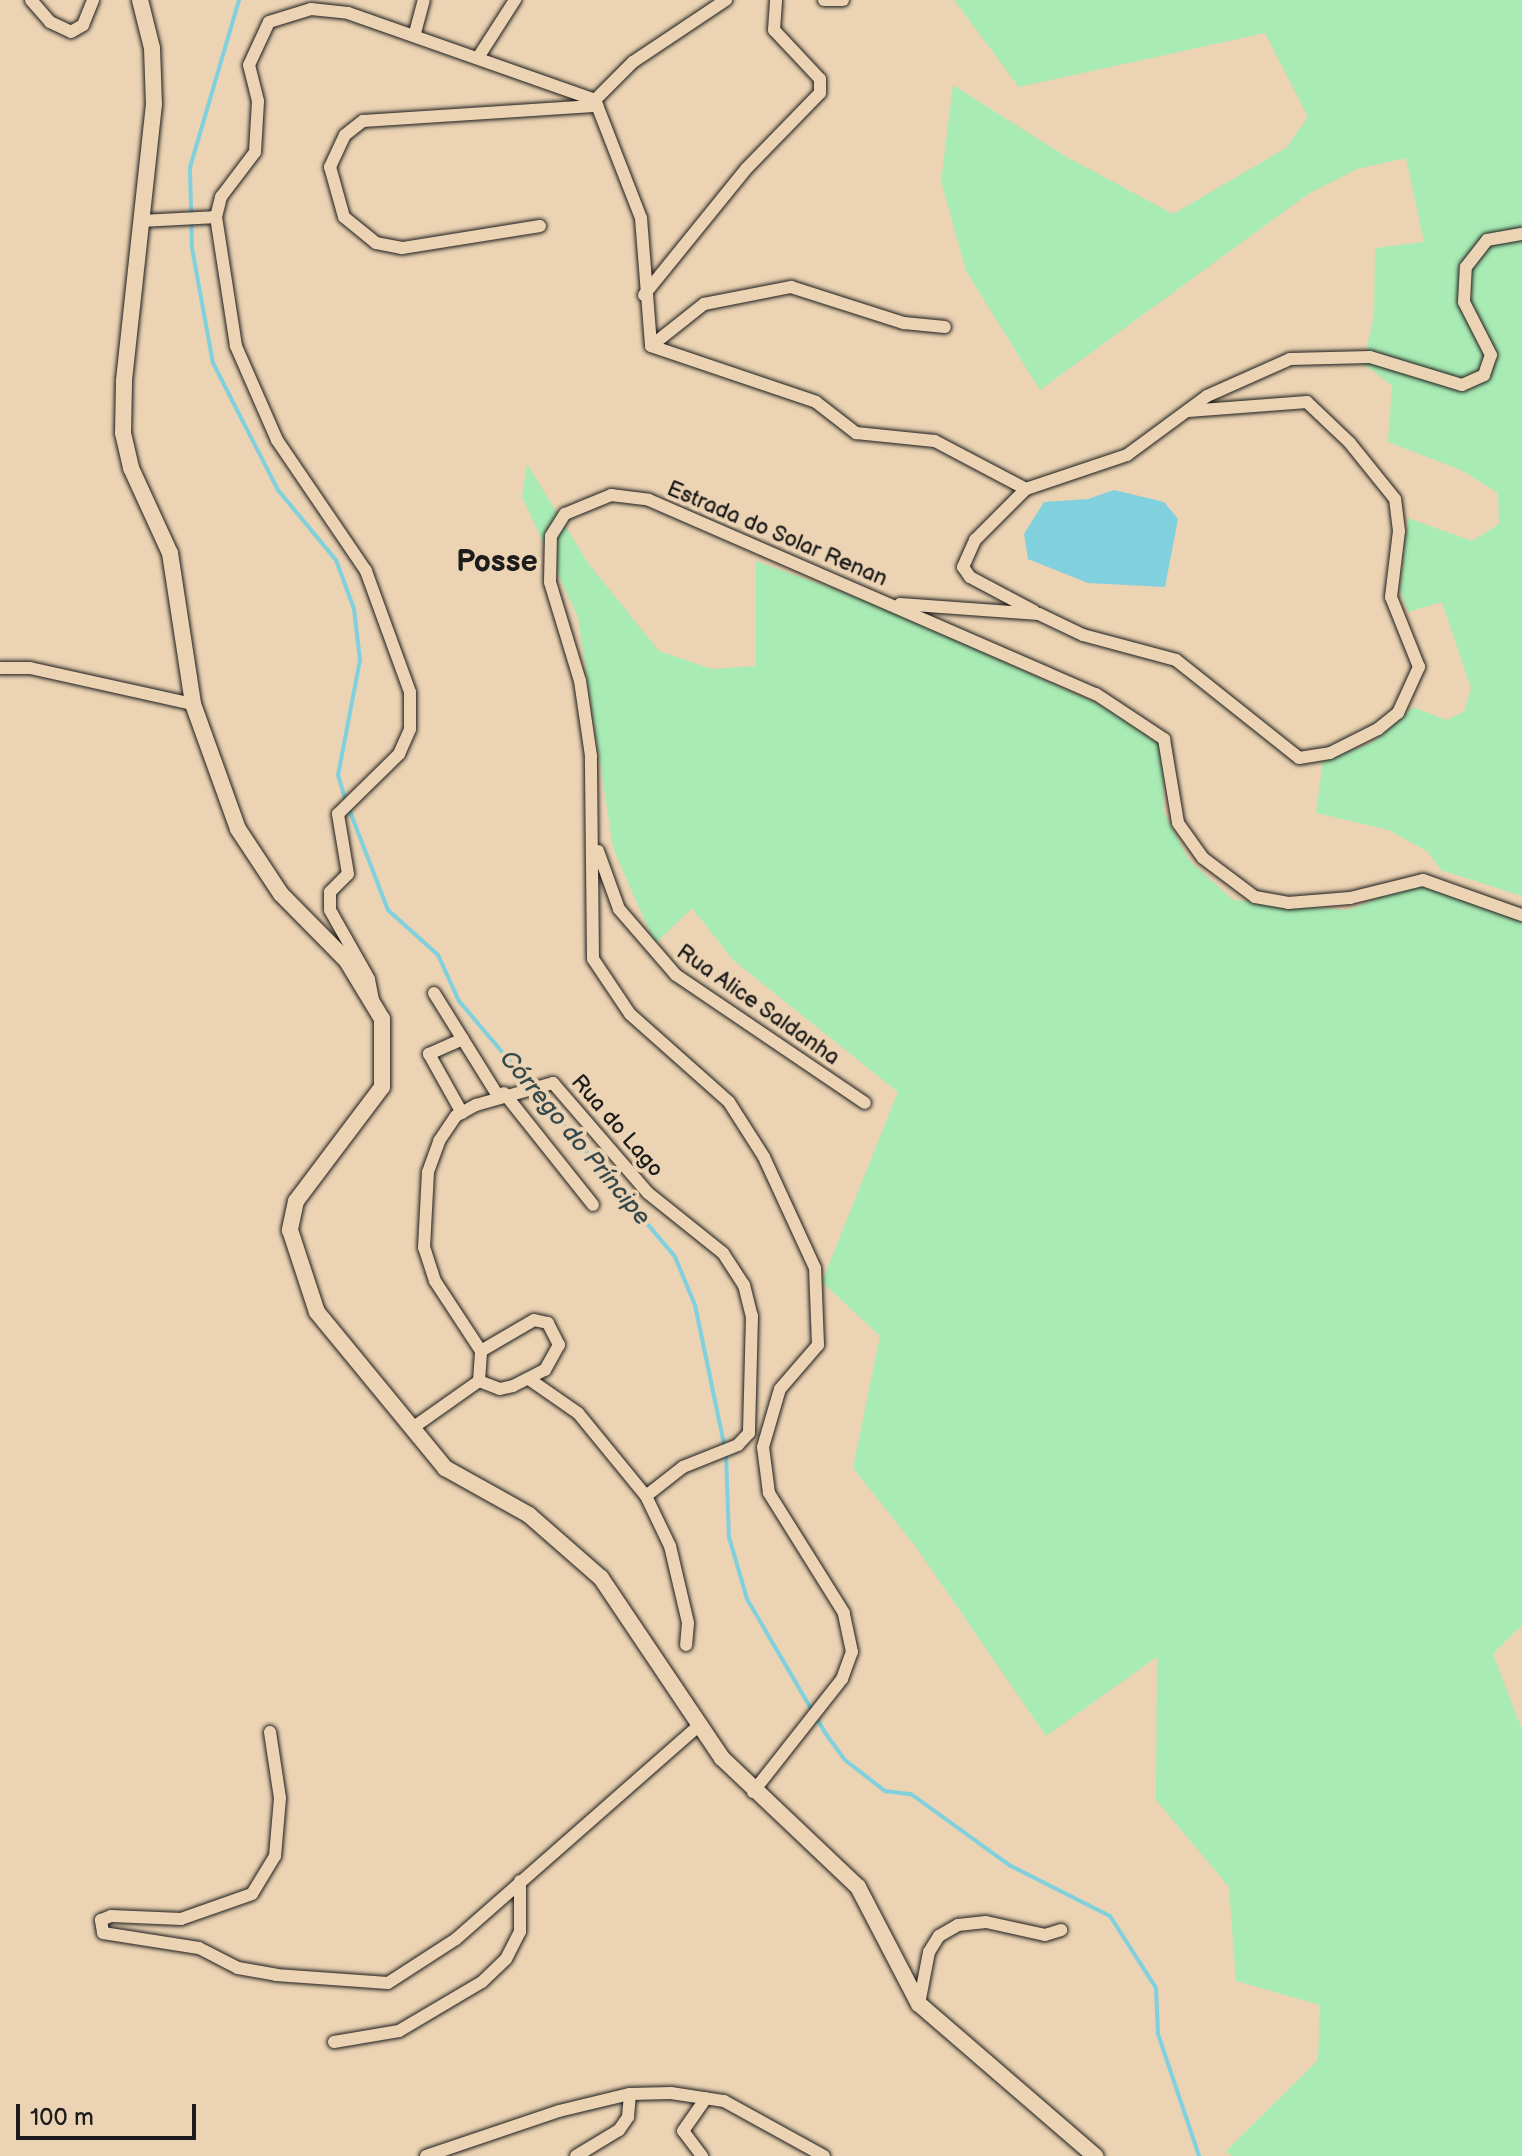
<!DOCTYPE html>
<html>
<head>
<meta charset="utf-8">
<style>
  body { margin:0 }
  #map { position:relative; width:1522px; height:2156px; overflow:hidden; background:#ebd3b3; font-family:"Balsamiq Sans",sans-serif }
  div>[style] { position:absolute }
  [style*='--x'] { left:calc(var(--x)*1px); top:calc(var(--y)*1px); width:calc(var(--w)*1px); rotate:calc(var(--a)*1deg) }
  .green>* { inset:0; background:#a9ebb4 }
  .water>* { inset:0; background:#80d0dd }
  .stream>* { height:4px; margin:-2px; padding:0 2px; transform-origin:2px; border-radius:2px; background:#80d0dd }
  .roads { filter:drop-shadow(0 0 2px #1c1c1c) drop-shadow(0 0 2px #1c1c1c) }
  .street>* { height:12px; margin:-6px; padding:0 6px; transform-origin:6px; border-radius:6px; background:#ebd3b3 }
  .secondary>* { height:16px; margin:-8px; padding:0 8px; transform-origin:8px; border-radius:8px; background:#ebd3b3 }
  span { translate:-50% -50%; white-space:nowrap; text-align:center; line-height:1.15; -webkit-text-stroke:8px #ebd3b3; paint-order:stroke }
  .street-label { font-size:22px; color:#1c1c1c }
  .water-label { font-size:24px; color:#35494c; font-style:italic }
  .district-label { font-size:30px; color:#1c1c1c; font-weight:700 }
  .scale { position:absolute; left:16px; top:2104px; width:180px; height:36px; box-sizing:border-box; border:4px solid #1c1c1c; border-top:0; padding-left:10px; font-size:24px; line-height:28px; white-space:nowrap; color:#1c1c1c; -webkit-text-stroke:6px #ebd3b3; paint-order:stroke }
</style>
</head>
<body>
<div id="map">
  <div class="green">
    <div style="clip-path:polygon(954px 0,1522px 0,1522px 896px,1441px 870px,1428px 852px,1389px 830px,1316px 813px,1323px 761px,1371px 743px,1413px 707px,1446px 720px,1464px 712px,1471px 688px,1442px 602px,1408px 612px,1400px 590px,1408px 518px,1472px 541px,1499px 524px,1498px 493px,1461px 470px,1388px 442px,1392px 386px,1363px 363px,1374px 317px,1375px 248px,1424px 242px,1406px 158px,1357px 169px,1308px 194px,1040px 390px,966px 271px,941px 181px,953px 85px,1065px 156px,1173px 214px,1286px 148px,1308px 117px,1265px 33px,1019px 87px)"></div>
    <div style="clip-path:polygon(527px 464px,588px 563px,659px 651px,712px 669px,756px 666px,756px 561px,873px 603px,1145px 725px,1163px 748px,1163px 810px,1189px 860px,1233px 900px,1348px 910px,1403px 888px,1440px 886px,1522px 919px,1522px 1625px,1493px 1654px,1522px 1730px,1522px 2156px,1232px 2156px,1226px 2151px,1318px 2060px,1320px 2005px,1236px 1981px,1229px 1887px,1156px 1800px,1157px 1657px,1046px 1736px,916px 1547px,853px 1468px,880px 1336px,822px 1282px,898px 1092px,733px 960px,692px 908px,655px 944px,613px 848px,578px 617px,522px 497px)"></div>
  </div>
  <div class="water">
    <div style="clip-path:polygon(1114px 490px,1164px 502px,1178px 519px,1165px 587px,1088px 583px,1028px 559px,1024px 534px,1044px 502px,1088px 499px)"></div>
  </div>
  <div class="stream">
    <div style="--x:239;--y:0;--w:175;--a:106.3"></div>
    <div style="--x:190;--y:168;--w:80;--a:88.6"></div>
    <div style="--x:192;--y:248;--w:117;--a:79.7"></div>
    <div style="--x:213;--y:363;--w:143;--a:62.9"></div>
    <div style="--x:278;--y:490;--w:91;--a:50.4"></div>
    <div style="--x:336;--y:560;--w:52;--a:69.8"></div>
    <div style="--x:354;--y:609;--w:51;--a:83.3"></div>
    <div style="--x:360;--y:660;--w:117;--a:100.8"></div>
    <div style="--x:338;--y:775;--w:27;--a:73"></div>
    <div style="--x:349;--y:809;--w:108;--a:68.9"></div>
    <div style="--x:388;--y:910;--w:67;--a:42"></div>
    <div style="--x:438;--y:955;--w:51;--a:65.5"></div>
    <div style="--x:459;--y:1001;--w:335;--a:49.8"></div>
    <div style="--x:675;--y:1257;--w:52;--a:67.4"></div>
    <div style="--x:695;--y:1305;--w:151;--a:78.2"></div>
    <div style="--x:726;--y:1453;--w:84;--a:88"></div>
    <div style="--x:729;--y:1537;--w:65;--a:73.8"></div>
    <div style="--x:747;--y:1599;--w:156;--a:59.7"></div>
    <div style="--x:826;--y:1734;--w:32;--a:54"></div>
    <div style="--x:845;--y:1760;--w:51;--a:37.8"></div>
    <div style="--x:885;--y:1791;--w:26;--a:7"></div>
    <div style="--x:911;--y:1794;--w:121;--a:35.9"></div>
    <div style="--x:1009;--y:1865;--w:113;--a:26.8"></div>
    <div style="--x:1110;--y:1916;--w:85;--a:57.4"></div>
    <div style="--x:1156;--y:1988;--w:46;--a:87.5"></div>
    <div style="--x:1158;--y:2034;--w:129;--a:71.4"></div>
  </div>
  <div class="roads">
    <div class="street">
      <div style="--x:31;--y:0;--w:29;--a:49"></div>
      <div style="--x:50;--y:22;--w:23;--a:25"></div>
      <div style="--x:71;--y:32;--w:14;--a:-30"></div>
      <div style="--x:83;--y:25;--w:27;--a:-68"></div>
      <div style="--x:824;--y:0;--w:19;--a:0"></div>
      <div style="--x:415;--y:33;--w:34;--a:-75"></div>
      <div style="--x:479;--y:56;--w:67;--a:-57.3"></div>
      <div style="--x:595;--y:100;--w:54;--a:-45"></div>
      <div style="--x:633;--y:62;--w:112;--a:-33.7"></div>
      <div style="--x:142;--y:221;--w:74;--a:-3.1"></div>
      <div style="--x:540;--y:226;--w:140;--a:170.9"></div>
      <div style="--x:402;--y:248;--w:26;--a:-169"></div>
      <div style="--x:376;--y:243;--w:41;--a:-140.9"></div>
      <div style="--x:344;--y:217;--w:52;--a:-105.6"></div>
      <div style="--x:330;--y:167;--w:35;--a:-65"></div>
      <div style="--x:345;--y:135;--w:23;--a:-38"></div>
      <div style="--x:363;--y:121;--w:235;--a:-3.7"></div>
      <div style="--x:644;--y:295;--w:162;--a:-51"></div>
      <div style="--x:746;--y:169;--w:106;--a:-45.8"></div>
      <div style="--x:820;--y:93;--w:14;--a:-90"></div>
      <div style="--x:820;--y:79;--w:67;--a:-133.2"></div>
      <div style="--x:774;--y:30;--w:30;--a:-86"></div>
      <div style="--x:651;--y:346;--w:68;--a:-38.4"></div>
      <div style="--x:704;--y:304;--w:89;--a:-11.1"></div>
      <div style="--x:791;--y:287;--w:119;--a:17.7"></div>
      <div style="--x:904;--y:323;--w:41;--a:5.6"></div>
      <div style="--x:900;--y:604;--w:139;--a:4.1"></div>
      <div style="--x:1039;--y:614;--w:49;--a:25.5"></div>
      <div style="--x:1083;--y:635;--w:96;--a:15"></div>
      <div style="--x:1176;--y:660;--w:157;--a:38.5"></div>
      <div style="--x:1299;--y:758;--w:31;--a:-9"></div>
      <div style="--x:1330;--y:753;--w:54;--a:-26.6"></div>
      <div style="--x:1378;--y:729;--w:26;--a:-39"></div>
      <div style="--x:1398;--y:713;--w:51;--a:-65.5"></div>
      <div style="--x:1419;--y:667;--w:75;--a:-111.8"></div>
      <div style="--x:1391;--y:597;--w:66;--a:-83.1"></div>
      <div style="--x:1399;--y:531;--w:32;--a:-97"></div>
      <div style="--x:1395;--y:499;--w:72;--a:-128.8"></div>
      <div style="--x:1350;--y:443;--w:59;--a:-136.4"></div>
      <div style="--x:1307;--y:402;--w:119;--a:175.7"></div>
      <div style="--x:1034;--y:611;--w:72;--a:-152"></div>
      <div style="--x:970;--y:577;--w:12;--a:-125"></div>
      <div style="--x:963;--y:567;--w:30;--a:-66"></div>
      <div style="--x:975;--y:540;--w:72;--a:-45"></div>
      <div style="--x:1026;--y:489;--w:107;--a:-18.6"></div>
      <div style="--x:1127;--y:455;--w:99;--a:-36.4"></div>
      <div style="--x:1207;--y:396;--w:91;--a:-24"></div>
      <div style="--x:1290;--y:359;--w:80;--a:-1.4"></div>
      <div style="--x:1370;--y:357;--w:96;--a:16.9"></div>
      <div style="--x:1462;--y:385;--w:24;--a:-24"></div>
      <div style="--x:1484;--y:375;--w:21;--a:-71"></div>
      <div style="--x:1491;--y:355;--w:59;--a:-117"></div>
      <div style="--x:1464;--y:302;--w:35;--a:-87"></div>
      <div style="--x:1466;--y:267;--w:34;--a:-52"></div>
      <div style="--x:1487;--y:240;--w:36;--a:-10"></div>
      <div style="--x:0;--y:668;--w:30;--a:0"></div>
      <div style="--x:30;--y:668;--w:167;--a:12.5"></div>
      <div style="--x:598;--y:851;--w:62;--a:70.1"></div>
      <div style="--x:619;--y:909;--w:87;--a:49.2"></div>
      <div style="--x:676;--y:975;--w:228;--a:34.1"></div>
      <div style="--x:434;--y:993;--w:121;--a:58.1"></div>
      <div style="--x:373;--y:1000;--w:21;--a:-101"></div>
      <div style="--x:369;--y:979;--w:79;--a:-119.5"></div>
      <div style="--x:330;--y:910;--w:18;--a:-90"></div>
      <div style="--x:330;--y:892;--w:25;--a:-45"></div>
      <div style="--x:348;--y:874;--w:61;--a:-99.5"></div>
      <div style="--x:338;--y:814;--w:86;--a:-44.5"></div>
      <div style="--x:399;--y:754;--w:27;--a:-66"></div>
      <div style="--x:410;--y:729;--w:37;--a:-90"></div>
      <div style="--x:410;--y:692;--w:129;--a:-110"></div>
      <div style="--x:366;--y:571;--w:158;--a:-124.2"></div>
      <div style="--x:277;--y:440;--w:103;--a:-113.6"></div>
      <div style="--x:236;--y:346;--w:131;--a:-98.8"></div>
      <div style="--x:216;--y:217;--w:21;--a:-76"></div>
      <div style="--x:221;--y:197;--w:56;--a:-52.9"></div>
      <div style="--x:255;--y:152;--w:51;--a:-86.6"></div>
      <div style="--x:258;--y:101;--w:37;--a:-104"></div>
      <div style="--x:249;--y:65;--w:47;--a:-65.1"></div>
      <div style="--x:269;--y:22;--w:44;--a:-17.2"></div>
      <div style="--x:311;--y:9;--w:37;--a:6"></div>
      <div style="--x:348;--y:13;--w:262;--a:19.4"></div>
      <div style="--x:595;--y:100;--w:127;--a:68.7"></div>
      <div style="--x:641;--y:218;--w:128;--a:85.5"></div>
      <div style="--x:651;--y:346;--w:174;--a:18.7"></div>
      <div style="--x:816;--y:402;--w:51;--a:37.8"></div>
      <div style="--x:856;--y:433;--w:79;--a:5.8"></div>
      <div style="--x:935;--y:441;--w:103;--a:27.8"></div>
      <div style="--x:504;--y:1093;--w:143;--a:51.5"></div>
      <div style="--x:462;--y:1113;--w:68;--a:-119.2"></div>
      <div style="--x:429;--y:1054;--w:37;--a:-24"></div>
      <div style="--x:529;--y:1379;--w:60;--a:34.8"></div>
      <div style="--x:578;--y:1413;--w:107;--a:50.7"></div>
      <div style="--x:646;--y:1496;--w:55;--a:64.4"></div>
      <div style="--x:670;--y:1546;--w:79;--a:76.8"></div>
      <div style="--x:688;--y:1623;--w:22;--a:95"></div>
      <div style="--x:479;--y:1381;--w:22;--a:21"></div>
      <div style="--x:500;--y:1389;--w:13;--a:-13"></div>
      <div style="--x:513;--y:1386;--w:36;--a:-27"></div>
      <div style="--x:545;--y:1370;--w:29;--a:-61"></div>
      <div style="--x:559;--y:1345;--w:25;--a:-117"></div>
      <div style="--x:548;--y:1323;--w:14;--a:-168"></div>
      <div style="--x:534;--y:1320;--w:61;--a:149.7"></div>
      <div style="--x:411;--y:1429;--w:83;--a:-35.2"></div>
      <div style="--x:479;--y:1381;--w:30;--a:-86"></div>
      <div style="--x:481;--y:1351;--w:84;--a:-123.3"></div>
      <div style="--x:435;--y:1281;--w:35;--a:-108"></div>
      <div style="--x:424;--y:1248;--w:76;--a:-87"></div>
      <div style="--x:428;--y:1172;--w:33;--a:-70"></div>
      <div style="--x:439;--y:1141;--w:30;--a:-56"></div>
      <div style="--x:456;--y:1116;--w:23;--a:-29"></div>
      <div style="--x:476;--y:1105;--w:80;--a:-15.9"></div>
      <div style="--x:553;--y:1083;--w:145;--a:49.2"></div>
      <div style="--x:648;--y:1193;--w:96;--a:38.7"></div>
      <div style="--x:723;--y:1253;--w:38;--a:57"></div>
      <div style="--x:744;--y:1285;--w:32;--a:76"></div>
      <div style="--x:752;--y:1316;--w:117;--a:91.5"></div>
      <div style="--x:749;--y:1433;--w:16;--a:133"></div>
      <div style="--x:738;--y:1445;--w:59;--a:158.2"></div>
      <div style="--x:683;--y:1467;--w:47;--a:141.9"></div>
      <div style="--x:270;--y:1732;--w:67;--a:81.4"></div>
      <div style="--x:280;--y:1798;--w:58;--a:94.9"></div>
      <div style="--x:275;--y:1856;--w:44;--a:121.2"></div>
      <div style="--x:252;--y:1894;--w:75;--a:160.6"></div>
      <div style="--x:181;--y:1919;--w:70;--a:-177.5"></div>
      <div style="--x:111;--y:1916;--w:11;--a:158"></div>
      <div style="--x:101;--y:1920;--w:13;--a:81"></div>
      <div style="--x:103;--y:1933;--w:97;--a:8.9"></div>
      <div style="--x:199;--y:1948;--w:44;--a:27.1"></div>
      <div style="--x:238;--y:1968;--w:39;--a:10"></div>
      <div style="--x:276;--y:1975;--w:112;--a:4.1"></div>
      <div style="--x:388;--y:1983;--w:81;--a:-32.9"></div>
      <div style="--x:456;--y:1939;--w:326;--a:-41.3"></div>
      <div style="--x:753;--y:1792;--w:144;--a:-51.8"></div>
      <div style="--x:842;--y:1679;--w:29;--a:-70"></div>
      <div style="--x:852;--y:1652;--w:40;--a:-102"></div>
      <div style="--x:844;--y:1613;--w:142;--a:-122"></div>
      <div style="--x:769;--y:1493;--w:46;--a:-97.4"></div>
      <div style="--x:763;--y:1447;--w:60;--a:-73.7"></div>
      <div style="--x:780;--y:1389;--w:58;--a:-49.2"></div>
      <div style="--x:818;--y:1345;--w:77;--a:-92.2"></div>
      <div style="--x:815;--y:1268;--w:122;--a:-114.7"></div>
      <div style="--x:764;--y:1157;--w:65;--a:-122.5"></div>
      <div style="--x:729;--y:1102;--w:132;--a:-138.4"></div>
      <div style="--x:630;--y:1014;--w:66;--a:-123.9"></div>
      <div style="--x:593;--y:959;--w:203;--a:-90.6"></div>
      <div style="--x:591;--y:756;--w:76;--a:-98.3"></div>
      <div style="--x:580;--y:681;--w:103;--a:-106.9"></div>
      <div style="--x:550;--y:582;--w:46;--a:-88.8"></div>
      <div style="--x:551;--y:536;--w:26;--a:-58"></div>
      <div style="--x:565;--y:514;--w:50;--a:-22.4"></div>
      <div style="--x:611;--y:495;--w:38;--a:7"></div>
      <div style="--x:649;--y:500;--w:487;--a:23.5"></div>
      <div style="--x:1096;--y:694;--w:82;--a:33.5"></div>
      <div style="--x:1164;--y:739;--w:85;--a:80.5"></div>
      <div style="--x:1178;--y:823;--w:43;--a:54.5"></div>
      <div style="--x:1203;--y:858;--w:65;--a:36.9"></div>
      <div style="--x:1255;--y:897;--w:34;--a:10"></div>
      <div style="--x:1288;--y:903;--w:62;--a:-4.6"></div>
      <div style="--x:1350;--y:898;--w:75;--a:-13.9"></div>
      <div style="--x:1423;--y:880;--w:105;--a:19.5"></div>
      <div style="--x:919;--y:2004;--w:53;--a:-79.1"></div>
      <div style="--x:929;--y:1952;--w:19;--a:-58"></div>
      <div style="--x:939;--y:1936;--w:22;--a:-30"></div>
      <div style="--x:958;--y:1925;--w:28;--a:-6"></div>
      <div style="--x:986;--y:1922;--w:60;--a:12.4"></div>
      <div style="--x:1045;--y:1935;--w:17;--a:-17"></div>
      <div style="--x:334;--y:2042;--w:66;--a:-9.6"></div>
      <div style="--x:399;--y:2031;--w:96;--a:-30.6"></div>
      <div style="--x:482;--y:1982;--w:33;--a:-44"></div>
      <div style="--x:506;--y:1959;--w:30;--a:-63"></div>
      <div style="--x:520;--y:1932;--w:51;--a:-90"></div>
      <div style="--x:426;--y:2156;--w:140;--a:-18.7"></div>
      <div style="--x:559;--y:2111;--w:73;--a:-13.5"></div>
      <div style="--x:630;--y:2094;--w:41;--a:-1.4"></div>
      <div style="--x:671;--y:2093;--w:54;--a:8.6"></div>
      <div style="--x:724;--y:2101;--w:114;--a:28.8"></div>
      <div style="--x:576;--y:2156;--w:50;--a:-31.2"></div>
      <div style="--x:619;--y:2130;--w:16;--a:-55"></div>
      <div style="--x:628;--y:2117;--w:23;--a:-85"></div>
      <div style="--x:702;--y:2156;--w:31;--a:-127"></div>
      <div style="--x:683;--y:2131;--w:40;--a:-55.1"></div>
    </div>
    <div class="secondary">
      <div style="--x:140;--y:0;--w:49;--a:76"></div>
      <div style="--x:152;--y:48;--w:56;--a:88"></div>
      <div style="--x:154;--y:104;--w:280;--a:96.2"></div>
      <div style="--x:124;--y:382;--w:51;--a:91.1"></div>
      <div style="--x:123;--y:433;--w:36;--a:77"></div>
      <div style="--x:131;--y:468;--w:94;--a:65.4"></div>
      <div style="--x:170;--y:553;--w:153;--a:81.3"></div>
      <div style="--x:193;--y:704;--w:133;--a:70.2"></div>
      <div style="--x:238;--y:829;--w:78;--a:56.5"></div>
      <div style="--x:281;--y:894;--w:94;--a:45.4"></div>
      <div style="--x:347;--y:961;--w:68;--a:58.9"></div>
      <div style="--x:382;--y:1019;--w:68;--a:90"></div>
      <div style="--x:382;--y:1087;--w:143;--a:127"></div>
      <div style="--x:296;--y:1201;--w:30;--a:102"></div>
      <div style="--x:290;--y:1230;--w:86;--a:71.8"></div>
      <div style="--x:317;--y:1312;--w:202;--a:50.6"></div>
      <div style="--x:445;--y:1468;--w:96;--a:29.2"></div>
      <div style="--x:529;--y:1515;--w:96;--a:41.2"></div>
      <div style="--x:601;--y:1578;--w:217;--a:56.1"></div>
      <div style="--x:722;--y:1758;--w:187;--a:43.5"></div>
      <div style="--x:858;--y:1887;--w:132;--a:62.5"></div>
      <div style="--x:919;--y:2004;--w:233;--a:40.8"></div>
    </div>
  </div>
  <div class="street-label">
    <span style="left:777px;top:534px;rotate:23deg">Estrada do Solar Renan</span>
    <span style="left:758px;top:1005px;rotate:35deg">Rua Alice Saldanha</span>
    <span style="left:617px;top:1126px;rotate:49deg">Rua do Lago</span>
  </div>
  <div class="water-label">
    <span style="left:575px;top:1138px;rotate:50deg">Córrego do Príncipe</span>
  </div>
  <div class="district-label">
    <span style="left:497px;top:562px">Posse</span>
  </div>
  <div class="scale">100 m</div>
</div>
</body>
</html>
